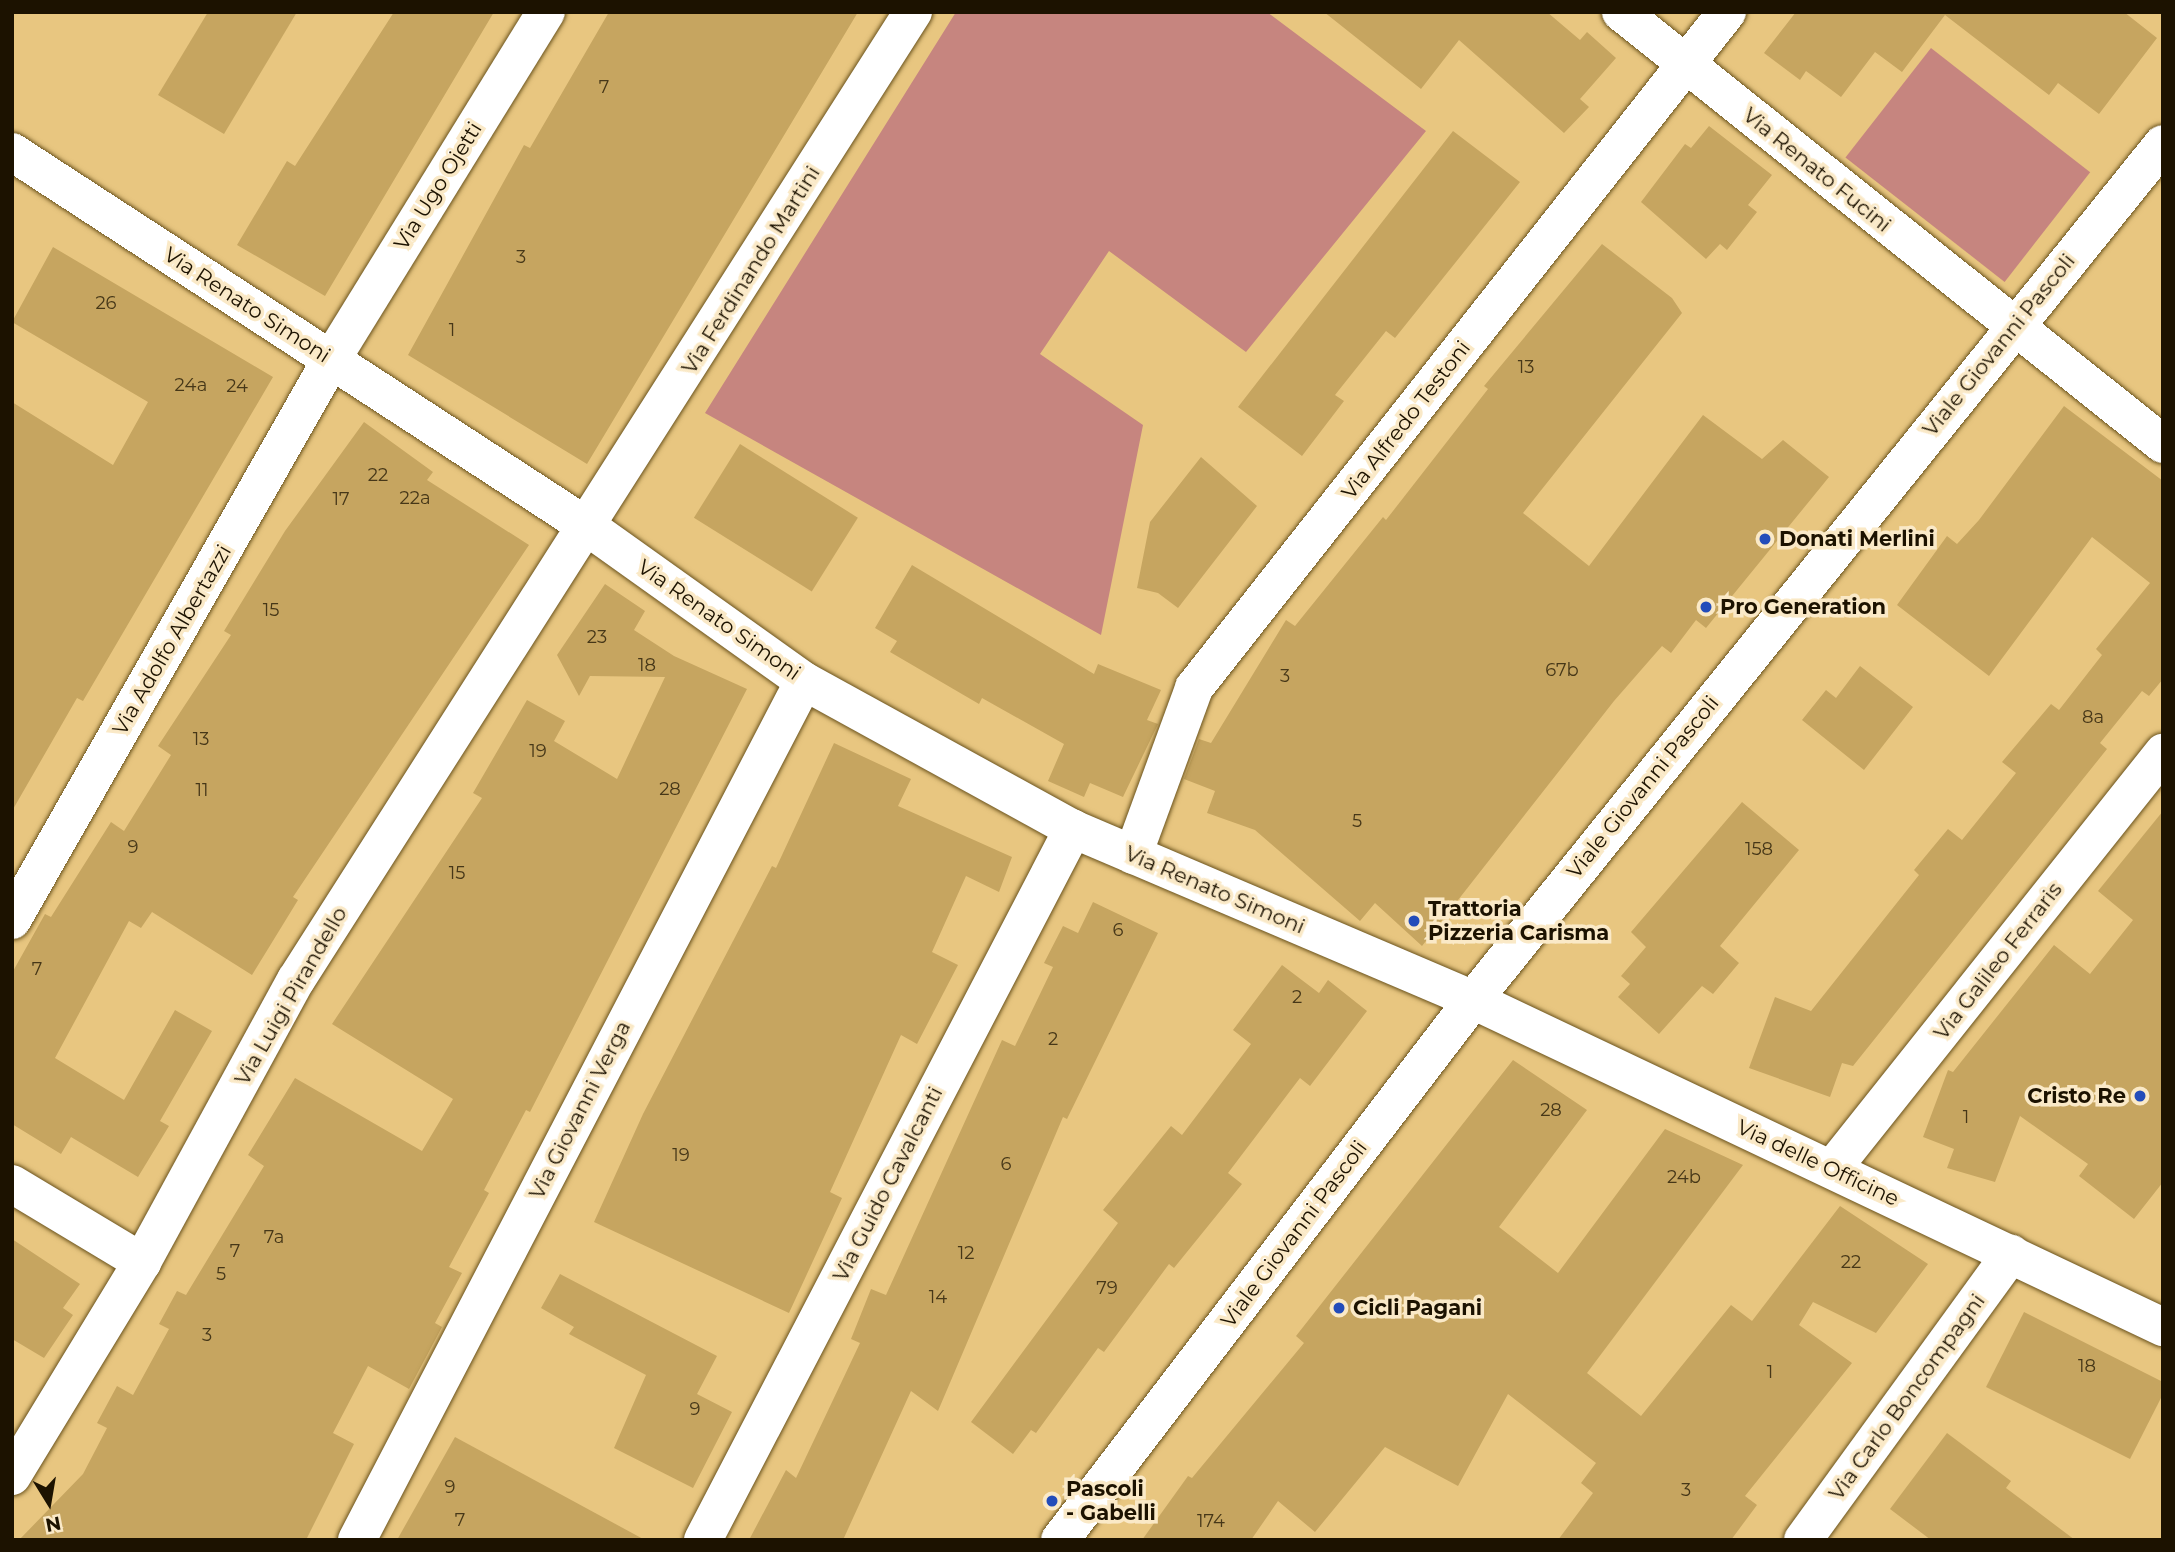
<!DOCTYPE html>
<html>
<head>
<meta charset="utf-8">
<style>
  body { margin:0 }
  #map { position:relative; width:2175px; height:1552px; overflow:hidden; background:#e8c680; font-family:Montserrat,sans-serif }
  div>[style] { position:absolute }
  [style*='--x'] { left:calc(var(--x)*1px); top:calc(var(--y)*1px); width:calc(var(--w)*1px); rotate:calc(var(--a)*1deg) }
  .green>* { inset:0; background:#c6857f; transform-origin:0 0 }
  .building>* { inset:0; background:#c6a560; transform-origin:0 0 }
  .roads { filter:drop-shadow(0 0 2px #6a531d) drop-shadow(0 0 2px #6a531d) }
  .minor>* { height:38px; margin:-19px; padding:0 19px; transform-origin:19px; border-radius:19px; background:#fff }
  .tertiary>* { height:38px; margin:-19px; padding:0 19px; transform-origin:19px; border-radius:19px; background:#fff }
  .dots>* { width:19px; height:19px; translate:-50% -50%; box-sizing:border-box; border:4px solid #fae9c7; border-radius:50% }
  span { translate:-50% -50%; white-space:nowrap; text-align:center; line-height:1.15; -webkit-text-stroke:7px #fae9c7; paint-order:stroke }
  .number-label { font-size:18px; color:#463718 }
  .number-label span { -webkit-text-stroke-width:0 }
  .street-label { font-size:21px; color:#1c1200 }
  .poi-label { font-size:21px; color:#1c1200; font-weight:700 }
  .left { translate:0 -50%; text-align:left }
  .right { translate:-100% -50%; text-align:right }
  .frame { position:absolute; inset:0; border:14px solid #1c1200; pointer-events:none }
  .north { position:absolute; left:14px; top:1468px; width:70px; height:70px; -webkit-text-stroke:5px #fae9c7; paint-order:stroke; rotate:169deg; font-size:19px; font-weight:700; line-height:28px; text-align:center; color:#1c1200 }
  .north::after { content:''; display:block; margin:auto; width:24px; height:32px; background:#1c1200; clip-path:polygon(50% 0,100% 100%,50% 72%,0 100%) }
</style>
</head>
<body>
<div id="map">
  <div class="green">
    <div style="clip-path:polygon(956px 12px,1267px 12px,1426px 131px,1246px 352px,1109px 251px,1040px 354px,1143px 425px,1101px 635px,705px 413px)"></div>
    <div style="left:1931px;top:48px;width:202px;height:139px;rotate:38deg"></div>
  </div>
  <div class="building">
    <div style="clip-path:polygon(208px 12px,297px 12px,224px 134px,158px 95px)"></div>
    <div style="clip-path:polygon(394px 12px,494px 12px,325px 296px,237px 245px,287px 161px,295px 166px)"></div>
    <div style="clip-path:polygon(609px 12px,858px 12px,587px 464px,408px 355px,524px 145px,530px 148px)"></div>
    <div style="clip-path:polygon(1324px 12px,1547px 12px,1580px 40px,1587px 32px,1616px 58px,1580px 99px,1589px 107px,1564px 133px,1459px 40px,1421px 89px)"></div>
    <div style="clip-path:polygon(1796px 12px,2124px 12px,2157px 38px,2099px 114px,2058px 83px,2049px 95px,1945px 15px,1902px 72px,1875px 52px,1841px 97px,1806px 71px,1800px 80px,1764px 53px)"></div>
    <div style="clip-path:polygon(1709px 126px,1772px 175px,1748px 205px,1757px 212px,1727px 250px,1720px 244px,1706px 259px,1641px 202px,1685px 144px,1691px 148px)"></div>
    <div style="clip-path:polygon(1453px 131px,1520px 182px,1395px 338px,1386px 331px,1335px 395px,1344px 401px,1302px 456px,1238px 407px)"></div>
    <div style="clip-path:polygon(1602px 244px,1672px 298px,1682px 313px,1523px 513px,1589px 566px,1703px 415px,1762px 459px,1783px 440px,1829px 477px,1706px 628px,1696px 620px,1671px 653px,1662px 646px,1614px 701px,1422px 946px,1375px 903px,1360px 921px,1255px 830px,1207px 813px,1215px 791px,1184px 779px,1199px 739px,1211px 743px,1286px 620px,1295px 626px,1383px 517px,1386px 520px,1488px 389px,1484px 386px)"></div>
    <div style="clip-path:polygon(53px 247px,273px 377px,83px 701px,77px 698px,12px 811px,12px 402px,113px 465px,148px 402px,12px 322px)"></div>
    <div style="clip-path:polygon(2064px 406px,2163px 481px,2163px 679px,2149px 696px,2142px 691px,2100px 743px,2107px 749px,1853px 1066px,1842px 1063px,1830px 1097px,1749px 1068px,1775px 997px,1811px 1011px,1919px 875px,1914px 870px,1948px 829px,1962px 840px,2016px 773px,2002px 762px,2051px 704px,2059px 710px,2102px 655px,2096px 649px,2150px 583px,2092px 537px,1989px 676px,1897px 605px,1947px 536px,1957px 544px,1979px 520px)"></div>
    <div style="clip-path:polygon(364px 422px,433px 472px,427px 480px,529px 545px,293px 897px,298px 900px,252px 975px,152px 912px,141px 928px,129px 921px,55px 1058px,124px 1100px,175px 1010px,212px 1031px,160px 1121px,169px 1126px,138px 1177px,71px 1137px,61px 1154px,12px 1124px,12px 973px,45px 914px,51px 917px,111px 822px,124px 831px,171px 755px,158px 746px,231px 635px,224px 631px,285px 531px)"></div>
    <div style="left:740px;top:444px;width:139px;height:87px;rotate:32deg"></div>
    <div style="clip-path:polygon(1201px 457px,1257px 506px,1178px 608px,1158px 593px,1137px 588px,1150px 522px)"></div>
    <div style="clip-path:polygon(912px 565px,1094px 674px,1098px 664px,1161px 690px,1147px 720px,1158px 724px,1123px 797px,1090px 783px,1084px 797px,1048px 781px,1064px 744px,982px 698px,979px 704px,890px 652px,897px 641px,875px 628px)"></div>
    <div style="clip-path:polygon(605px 584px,645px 611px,634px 630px,674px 656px,747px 689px,530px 1112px,526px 1110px,484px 1190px,489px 1193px,449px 1267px,462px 1273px,435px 1323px,442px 1327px,409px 1389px,368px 1366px,333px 1433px,354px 1444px,306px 1540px,19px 1540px,83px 1474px,107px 1428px,97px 1423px,117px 1386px,133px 1395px,169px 1329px,159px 1324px,177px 1291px,186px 1295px,264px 1166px,248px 1155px,295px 1078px,422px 1151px,453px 1099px,332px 1024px,482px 798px,473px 793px,527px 700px,565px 721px,554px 741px,617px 779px,665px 677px,590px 676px,579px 696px,557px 655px)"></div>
    <div style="clip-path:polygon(1860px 666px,1913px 707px,1864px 770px,1802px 720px,1826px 690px,1836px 698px)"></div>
    <div style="clip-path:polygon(834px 743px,911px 779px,898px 806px,1012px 857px,999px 892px,966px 876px,932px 952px,958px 965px,917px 1044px,901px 1035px,830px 1192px,842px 1198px,789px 1313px,594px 1222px,643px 1114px,772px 866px,776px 868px)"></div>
    <div style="clip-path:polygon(1742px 802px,1799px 850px,1720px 946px,1739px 963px,1713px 994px,1702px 986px,1659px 1034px,1618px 997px,1630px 984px,1621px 976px,1646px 947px,1631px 932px)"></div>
    <div style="clip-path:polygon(2163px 811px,2163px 1182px,2134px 1219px,2079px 1176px,2088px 1164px,2020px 1116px,1995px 1182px,1947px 1168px,1954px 1149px,1923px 1137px,1948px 1070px,1953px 1072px,2054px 945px,2090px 974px,2133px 920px,2098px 891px)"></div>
    <div style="clip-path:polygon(1093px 902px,1158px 933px,1067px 1119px,1063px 1117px,938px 1411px,911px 1391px,843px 1540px,749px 1540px,786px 1470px,796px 1478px,860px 1343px,851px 1339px,871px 1289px,886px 1295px,1002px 1040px,1015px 1046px,1053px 967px,1044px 963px,1063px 926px,1078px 933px)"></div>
    <div style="clip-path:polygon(1282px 965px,1319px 993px,1328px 980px,1367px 1011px,1310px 1086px,1300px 1078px,1228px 1173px,1242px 1184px,1174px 1268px,1169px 1264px,1104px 1352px,1098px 1348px,1036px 1433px,1031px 1430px,1013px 1454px,971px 1422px,1118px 1223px,1103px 1210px,1171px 1126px,1182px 1135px,1251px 1044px,1233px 1030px)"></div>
    <div style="clip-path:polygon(1513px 1060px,1587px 1110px,1499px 1227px,1558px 1273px,1665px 1129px,1743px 1165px,1587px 1373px,1641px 1416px,1731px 1305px,1752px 1321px,1840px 1206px,1928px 1264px,1876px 1333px,1813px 1302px,1799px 1325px,1852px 1363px,1745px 1496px,1757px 1505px,1731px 1540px,1558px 1540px,1593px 1493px,1581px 1483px,1596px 1463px,1508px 1394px,1458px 1486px,1385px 1447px,1315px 1532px,1278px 1501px,1251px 1540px,1142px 1540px,1188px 1476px,1192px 1478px,1304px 1343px,1296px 1336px)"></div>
    <div style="clip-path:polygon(12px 1239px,80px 1284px,63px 1308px,73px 1315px,44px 1358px,12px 1339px)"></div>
    <div style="clip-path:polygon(560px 1274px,717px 1356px,697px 1394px,732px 1412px,693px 1488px,614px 1448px,646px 1375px,569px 1334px,574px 1327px,541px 1308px)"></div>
    <div style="clip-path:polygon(2024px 1312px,2163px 1382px,2163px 1394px,2130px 1459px,1986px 1387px)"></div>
    <div style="clip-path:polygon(1947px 1433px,2011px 1481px,2006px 1488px,2075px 1540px,1931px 1540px,1890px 1509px)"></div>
    <div style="clip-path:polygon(455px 1437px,645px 1540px,397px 1540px)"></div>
  </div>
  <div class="roads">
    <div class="minor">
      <div style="--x:1621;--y:12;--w:693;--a:38.56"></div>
      <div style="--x:12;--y:152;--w:687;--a:33.07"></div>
      <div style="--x:588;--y:527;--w:265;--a:35.5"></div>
      <div style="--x:804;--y:681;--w:307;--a:28.8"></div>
      <div style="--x:1073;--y:829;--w:435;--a:23.1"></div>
      <div style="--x:1473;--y:1000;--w:764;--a:25.36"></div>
      <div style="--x:1133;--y:855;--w:178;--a:-69.9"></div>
      <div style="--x:1194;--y:688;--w:861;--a:-51.75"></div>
      <div style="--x:12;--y:920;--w:644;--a:-60.33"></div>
      <div style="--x:331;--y:360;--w:409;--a:-58.3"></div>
      <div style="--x:1832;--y:1169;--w:532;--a:-51.49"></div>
      <div style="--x:12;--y:1184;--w:152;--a:31"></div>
      <div style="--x:12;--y:1476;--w:250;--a:-58.7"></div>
      <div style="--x:142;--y:1262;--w:321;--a:-61.4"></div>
      <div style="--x:296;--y:980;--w:1148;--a:-57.49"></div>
      <div style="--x:357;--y:1540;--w:968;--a:-62.51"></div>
      <div style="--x:703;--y:1540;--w:802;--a:-62.51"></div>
      <div style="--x:1803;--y:1540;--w:354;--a:-54"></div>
    </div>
    <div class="tertiary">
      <div style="--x:1060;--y:1540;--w:680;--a:-52.59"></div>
      <div style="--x:1473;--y:1000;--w:1099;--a:-51.13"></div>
    </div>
  </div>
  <div class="dots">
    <div style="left:1765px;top:539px;background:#234cba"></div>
    <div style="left:1706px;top:607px;background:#234cba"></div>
    <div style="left:1414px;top:921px;background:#234cba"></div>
    <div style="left:2140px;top:1096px;background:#234cba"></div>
    <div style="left:1339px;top:1308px;background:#234cba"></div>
    <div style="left:1052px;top:1501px;background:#234cba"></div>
  </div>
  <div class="number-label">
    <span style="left:604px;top:87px">7</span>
    <span style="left:521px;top:257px">3</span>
    <span style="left:106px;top:303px">26</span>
    <span style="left:452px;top:330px">1</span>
    <span style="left:1526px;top:367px">13</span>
    <span style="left:191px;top:385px">24a</span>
    <span style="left:237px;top:386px">24</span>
    <span style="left:378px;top:475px">22</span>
    <span style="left:415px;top:498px">22a</span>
    <span style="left:341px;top:499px">17</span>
    <span style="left:271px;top:610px">15</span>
    <span style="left:597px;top:637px">23</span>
    <span style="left:647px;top:665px">18</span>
    <span style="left:1562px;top:670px">67b</span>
    <span style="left:1285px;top:676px">3</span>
    <span style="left:2093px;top:717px">8a</span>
    <span style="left:201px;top:739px">13</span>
    <span style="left:538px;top:751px">19</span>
    <span style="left:670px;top:789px">28</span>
    <span style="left:202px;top:790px">11</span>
    <span style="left:1357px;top:821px">5</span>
    <span style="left:133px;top:847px">9</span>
    <span style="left:1759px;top:849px">158</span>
    <span style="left:457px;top:873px">15</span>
    <span style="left:1118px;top:930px">6</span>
    <span style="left:37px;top:969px">7</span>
    <span style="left:1297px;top:997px">2</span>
    <span style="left:1053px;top:1039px">2</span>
    <span style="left:1551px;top:1110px">28</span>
    <span style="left:1966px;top:1117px">1</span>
    <span style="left:681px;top:1155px">19</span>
    <span style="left:1006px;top:1164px">6</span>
    <span style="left:1684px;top:1177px">24b</span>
    <span style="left:274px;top:1237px">7a</span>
    <span style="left:235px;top:1251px">7</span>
    <span style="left:966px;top:1253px">12</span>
    <span style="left:1851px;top:1262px">22</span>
    <span style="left:221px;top:1274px">5</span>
    <span style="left:1107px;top:1288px">79</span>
    <span style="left:938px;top:1297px">14</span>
    <span style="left:207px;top:1335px">3</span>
    <span style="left:2087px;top:1366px">18</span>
    <span style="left:1770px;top:1372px">1</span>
    <span style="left:695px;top:1409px">9</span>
    <span style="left:450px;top:1487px">9</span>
    <span style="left:1686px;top:1490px">3</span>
    <span style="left:460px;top:1520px">7</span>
    <span style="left:1211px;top:1521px">174</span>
  </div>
  <div class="street-label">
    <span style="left:1817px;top:170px;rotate:39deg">Via Renato Fucini</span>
    <span style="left:438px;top:186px;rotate:-58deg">Via Ugo Ojetti</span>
    <span style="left:751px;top:270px;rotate:-58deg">Via Ferdinando Martini</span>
    <span style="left:247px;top:305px;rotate:33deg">Via Renato Simoni</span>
    <span style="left:1999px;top:345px;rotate:-51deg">Viale Giovanni Pascoli</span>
    <span style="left:1406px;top:420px;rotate:-52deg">Via Alfredo Testoni</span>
    <span style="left:719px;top:620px;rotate:35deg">Via Renato Simoni</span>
    <span style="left:172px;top:640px;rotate:-60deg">Via Adolfo Albertazzi</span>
    <span style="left:1643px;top:787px;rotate:-51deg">Viale Giovanni Pascoli</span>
    <span style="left:1215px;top:890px;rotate:23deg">Via Renato Simoni</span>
    <span style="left:1998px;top:961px;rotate:-52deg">Via Galileo Ferraris</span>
    <span style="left:291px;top:996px;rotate:-60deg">Via Luigi Pirandello</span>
    <span style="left:580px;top:1110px;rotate:-63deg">Via Giovanni Verga</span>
    <span style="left:1818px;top:1163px;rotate:25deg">Via delle Officine</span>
    <span style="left:888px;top:1184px;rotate:-63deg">Via Guido Cavalcanti</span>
    <span style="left:1294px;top:1234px;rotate:-53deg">Viale Giovanni Pascoli</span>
    <span style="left:1907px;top:1397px;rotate:-54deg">Via Carlo Boncompagni</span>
  </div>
  <div class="poi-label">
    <span class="left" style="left:1779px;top:539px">Donati Merlini</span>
    <span class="left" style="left:1720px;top:607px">Pro Generation</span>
    <span class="left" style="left:1428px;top:921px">Trattoria<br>Pizzeria Carisma</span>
    <span class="right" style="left:2126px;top:1096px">Cristo Re</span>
    <span class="left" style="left:1353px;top:1308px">Cicli Pagani</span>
    <span class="left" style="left:1066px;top:1501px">Pascoli<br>- Gabelli</span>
  </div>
  <div class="frame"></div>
  <div class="north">N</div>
</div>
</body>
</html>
